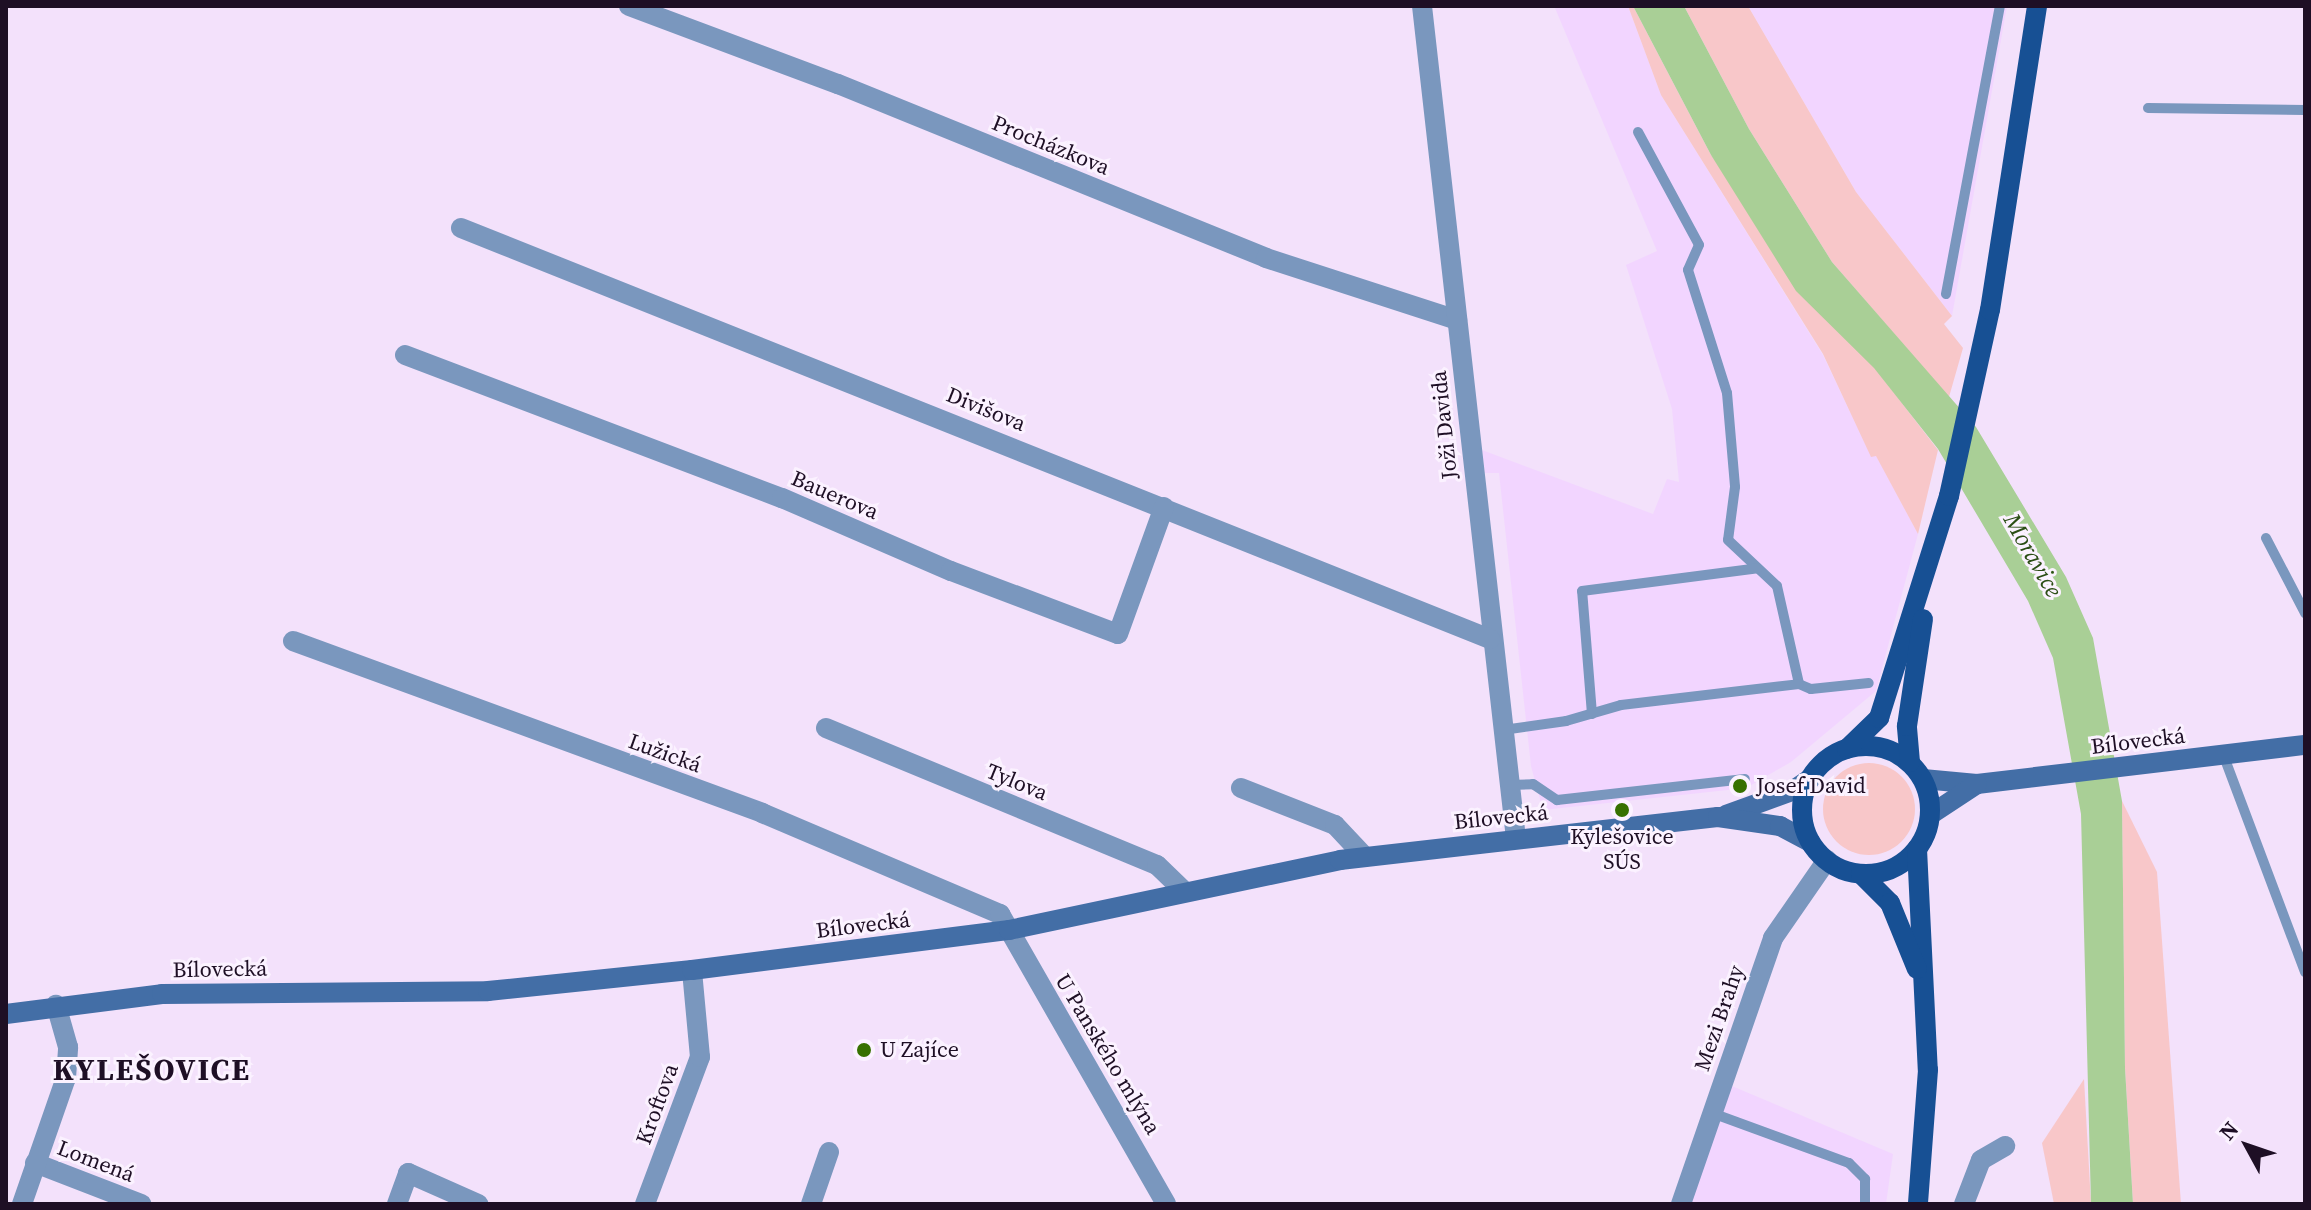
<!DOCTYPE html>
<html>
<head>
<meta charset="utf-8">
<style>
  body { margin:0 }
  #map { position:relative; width:2311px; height:1210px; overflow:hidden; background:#f3e1fb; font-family:"Source Serif 4",serif }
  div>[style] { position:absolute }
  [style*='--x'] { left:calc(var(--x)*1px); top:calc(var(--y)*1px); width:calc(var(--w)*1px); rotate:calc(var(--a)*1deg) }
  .built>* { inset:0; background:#f2d5ff }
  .green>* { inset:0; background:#f8c7c9 }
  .round { border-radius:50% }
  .water>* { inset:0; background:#a9cf96 }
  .service>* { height:10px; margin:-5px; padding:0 5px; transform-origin:5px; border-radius:5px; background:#7a97be }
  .minor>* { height:20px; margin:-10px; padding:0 10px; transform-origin:10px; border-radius:10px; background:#7a97be }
  .secondary>* { height:20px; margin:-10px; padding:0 10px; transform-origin:10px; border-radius:10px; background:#436ea6 }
  .primary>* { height:20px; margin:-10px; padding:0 10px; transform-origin:10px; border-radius:10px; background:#175094 }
  .primary>.ring { margin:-10px; padding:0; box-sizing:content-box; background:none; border:20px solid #175094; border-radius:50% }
  .dots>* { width:22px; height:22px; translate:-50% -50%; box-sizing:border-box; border:4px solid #fbf2ff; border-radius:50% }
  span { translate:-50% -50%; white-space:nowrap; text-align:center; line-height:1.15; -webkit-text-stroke:6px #fbf2ff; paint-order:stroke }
  .street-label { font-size:22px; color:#1e0f25 }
  .poi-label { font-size:22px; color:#1e0f25 }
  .left { translate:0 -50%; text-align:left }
  .water-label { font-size:24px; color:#2b4e15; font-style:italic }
  .district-label { font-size:30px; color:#1e0f25; font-weight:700; letter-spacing:2px }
  .frame { position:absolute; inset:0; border:8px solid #1e0f25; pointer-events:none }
  .north { position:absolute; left:2207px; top:1106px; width:80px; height:80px; -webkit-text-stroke:6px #fbf2ff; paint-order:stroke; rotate:310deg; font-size:22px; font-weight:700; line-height:32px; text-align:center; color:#1e0f25 }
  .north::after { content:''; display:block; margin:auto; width:28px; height:36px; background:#1e0f25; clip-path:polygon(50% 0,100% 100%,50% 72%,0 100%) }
</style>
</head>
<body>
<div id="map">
  <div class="built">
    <div style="clip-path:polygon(1628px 6px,1661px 95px,1823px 355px,1871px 456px,1876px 455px,1918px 534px,1876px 691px,1791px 762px,1746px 788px,1543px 810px,1531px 766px,1499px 473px,1485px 473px,1482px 450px,1653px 514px,1667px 479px,1679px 482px,1672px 409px,1626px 265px,1657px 251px,1555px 8px)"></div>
    <div style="clip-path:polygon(1748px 6px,2007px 6px,1952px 316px,1856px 192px)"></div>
    <div style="clip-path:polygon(1727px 1084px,1893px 1154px,1886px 1204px,1687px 1204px)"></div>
  </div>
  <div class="green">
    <div style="clip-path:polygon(1628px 6px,1633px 6px,1711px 155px,1938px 450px,1918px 534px,1876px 456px,1871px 457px,1823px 354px,1661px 95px)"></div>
    <div style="clip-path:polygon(1684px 6px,1748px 6px,1856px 192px,1952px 316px,1944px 324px,1963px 348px,1949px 397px,1832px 262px,1749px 129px)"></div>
    <div class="round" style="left:1823px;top:763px;width:92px;height:92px"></div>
    <div style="clip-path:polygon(2122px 801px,2157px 872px,2181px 1204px,2133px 1204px,2125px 1068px)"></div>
    <div style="clip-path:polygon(2084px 1079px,2091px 1204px,2054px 1204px,2042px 1143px)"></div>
  </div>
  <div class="water">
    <div style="clip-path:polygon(1633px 6px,1684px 6px,1749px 129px,1832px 262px,1976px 427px,2066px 577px,2093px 638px,2122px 801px,2125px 1068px,2133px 1204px,2091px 1204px,2081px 814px,2053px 658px,2028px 601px,1938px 449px,1874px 368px,1796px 291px,1711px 155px)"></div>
  </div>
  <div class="service">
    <div style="--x:2148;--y:108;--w:157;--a:0.7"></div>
    <div style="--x:1638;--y:132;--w:128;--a:61.6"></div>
    <div style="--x:1699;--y:245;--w:27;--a:114"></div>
    <div style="--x:1688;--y:270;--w:129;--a:72.4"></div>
    <div style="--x:1727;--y:393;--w:94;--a:85.1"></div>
    <div style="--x:1735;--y:487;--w:53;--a:97.5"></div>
    <div style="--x:1728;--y:540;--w:67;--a:43.2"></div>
    <div style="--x:1777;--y:586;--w:100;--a:77.3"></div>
    <div style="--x:1799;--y:684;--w:13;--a:23"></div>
    <div style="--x:1811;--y:689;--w:58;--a:-5.9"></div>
    <div style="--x:1946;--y:294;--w:293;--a:-79.4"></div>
    <div style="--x:2266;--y:538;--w:85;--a:62.5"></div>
    <div style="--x:1592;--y:714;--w:123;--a:-94.6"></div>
    <div style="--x:1582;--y:591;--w:177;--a:-7.4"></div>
    <div style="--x:1503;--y:730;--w:64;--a:-8.1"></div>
    <div style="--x:1566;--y:721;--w:57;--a:-16.2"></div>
    <div style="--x:1621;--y:705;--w:179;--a:-6.7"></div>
    <div style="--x:2223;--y:754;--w:233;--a:69.4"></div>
    <div style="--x:1509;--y:785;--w:24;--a:-2"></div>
    <div style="--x:1533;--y:784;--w:29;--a:34"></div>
    <div style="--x:1557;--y:800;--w:189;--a:-6.4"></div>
    <div style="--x:1712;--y:1113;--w:146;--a:20.1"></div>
    <div style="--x:1849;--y:1163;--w:23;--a:45"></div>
    <div style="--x:1865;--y:1179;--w:25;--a:90"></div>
  </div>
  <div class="minor">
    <div style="--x:629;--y:6;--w:223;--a:20.5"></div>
    <div style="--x:838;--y:84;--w:462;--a:22.1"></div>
    <div style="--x:1266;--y:258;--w:201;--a:18"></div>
    <div style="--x:1422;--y:6;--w:838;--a:83.56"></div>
    <div style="--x:461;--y:228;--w:1108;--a:21.77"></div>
    <div style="--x:405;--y:355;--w:403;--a:20.8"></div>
    <div style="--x:782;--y:498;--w:184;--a:23.4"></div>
    <div style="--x:951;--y:571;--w:178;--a:20.7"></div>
    <div style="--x:1118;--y:634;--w:135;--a:-70.1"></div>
    <div style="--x:293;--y:641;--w:500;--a:20.1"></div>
    <div style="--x:762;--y:813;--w:259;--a:23"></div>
    <div style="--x:1000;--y:914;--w:334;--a:60.2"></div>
    <div style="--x:826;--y:728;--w:358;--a:22.5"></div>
    <div style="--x:1157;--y:865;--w:36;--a:44"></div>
    <div style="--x:1241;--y:788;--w:101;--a:21.5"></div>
    <div style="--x:1335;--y:825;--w:44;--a:46.8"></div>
    <div style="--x:35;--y:1163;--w:114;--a:21.1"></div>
    <div style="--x:22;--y:1204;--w:133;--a:-70.8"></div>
    <div style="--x:66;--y:1078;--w:31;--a:-86"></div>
    <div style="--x:68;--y:1047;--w:44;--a:-105.9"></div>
    <div style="--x:397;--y:1204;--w:33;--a:-70"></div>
    <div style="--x:408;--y:1173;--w:77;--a:23.9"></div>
    <div style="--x:645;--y:1204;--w:157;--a:-69.5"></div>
    <div style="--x:700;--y:1057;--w:87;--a:-95.3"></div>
    <div style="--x:811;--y:1204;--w:55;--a:-70.9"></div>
    <div style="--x:1681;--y:1204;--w:281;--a:-70.9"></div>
    <div style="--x:1773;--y:938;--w:95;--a:-55.3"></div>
    <div style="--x:1964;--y:1204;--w:47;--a:-68.9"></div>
    <div style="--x:1981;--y:1160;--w:28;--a:-30"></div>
  </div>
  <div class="secondary">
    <div style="--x:1923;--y:779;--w:54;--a:5.3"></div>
    <div style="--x:1977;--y:784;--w:330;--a:-6.8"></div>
    <div style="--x:1726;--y:815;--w:70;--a:-20"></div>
    <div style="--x:1792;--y:791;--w:23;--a:-34"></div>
    <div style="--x:1930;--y:815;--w:56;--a:-33.4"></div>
    <div style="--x:6;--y:1014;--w:157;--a:-7.3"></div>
    <div style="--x:162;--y:994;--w:326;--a:-0.5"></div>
    <div style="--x:488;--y:991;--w:205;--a:-5.9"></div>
    <div style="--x:692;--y:970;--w:320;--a:-7.2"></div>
    <div style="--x:1009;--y:930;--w:338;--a:-11.9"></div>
    <div style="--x:1340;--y:860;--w:380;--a:-6.5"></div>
    <div style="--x:1718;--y:817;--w:63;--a:8.3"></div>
    <div style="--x:1780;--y:826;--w:34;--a:28"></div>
  </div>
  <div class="primary">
    <div class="ring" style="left:1802px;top:746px;width:108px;height:108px"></div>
    <div style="--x:1847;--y:749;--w:45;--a:-44.1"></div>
    <div style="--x:1879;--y:718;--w:233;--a:-72.5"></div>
    <div style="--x:1949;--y:496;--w:190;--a:-77.6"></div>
    <div style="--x:1990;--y:310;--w:308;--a:-81.2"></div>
    <div style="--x:1910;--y:762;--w:36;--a:-95"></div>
    <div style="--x:1907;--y:726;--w:108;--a:-81.5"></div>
    <div style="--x:1917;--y:849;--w:221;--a:87.2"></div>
    <div style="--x:1928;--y:1070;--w:134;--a:94.3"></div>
    <div style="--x:1861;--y:874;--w:41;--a:45"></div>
    <div style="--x:1890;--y:903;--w:71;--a:67.8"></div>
  </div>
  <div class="dots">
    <div style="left:1740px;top:786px;background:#377100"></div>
    <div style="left:1622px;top:810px;background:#377100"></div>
    <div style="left:864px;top:1050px;background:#377100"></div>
  </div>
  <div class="street-label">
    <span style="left:1051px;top:145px;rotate:22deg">Procházkova</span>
    <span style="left:986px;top:409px;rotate:22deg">Divišova</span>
    <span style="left:1444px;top:425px;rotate:-96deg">Joži Davida</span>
    <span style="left:835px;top:495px;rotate:23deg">Bauerova</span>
    <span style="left:2138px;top:741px;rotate:-7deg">Bílovecká</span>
    <span style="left:665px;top:753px;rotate:20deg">Lužická</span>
    <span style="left:1017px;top:782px;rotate:22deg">Tylova</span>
    <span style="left:1501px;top:817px;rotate:-6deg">Bílovecká</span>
    <span style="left:863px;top:925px;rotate:-7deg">Bílovecká</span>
    <span style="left:220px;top:969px;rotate:-1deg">Bílovecká</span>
    <span style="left:1719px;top:1018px;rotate:-71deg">Mezi Brahy</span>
    <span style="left:1108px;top:1054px;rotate:59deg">U Panského mlýna</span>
    <span style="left:657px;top:1104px;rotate:-70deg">Kroftova</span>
    <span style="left:96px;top:1161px;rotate:21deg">Lomená</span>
  </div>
  <div class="poi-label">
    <span class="left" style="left:1756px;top:786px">Josef David</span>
    <span style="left:1622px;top:849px">Kylešovice<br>SÚS</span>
    <span class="left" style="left:880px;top:1050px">U Zajíce</span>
  </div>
  <div class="water-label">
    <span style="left:2033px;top:555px;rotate:60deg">Moravice</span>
  </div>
  <div class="district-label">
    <span style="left:152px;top:1070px">KYLEŠOVICE</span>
  </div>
  <div class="frame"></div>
  <div class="north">N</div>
</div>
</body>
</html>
